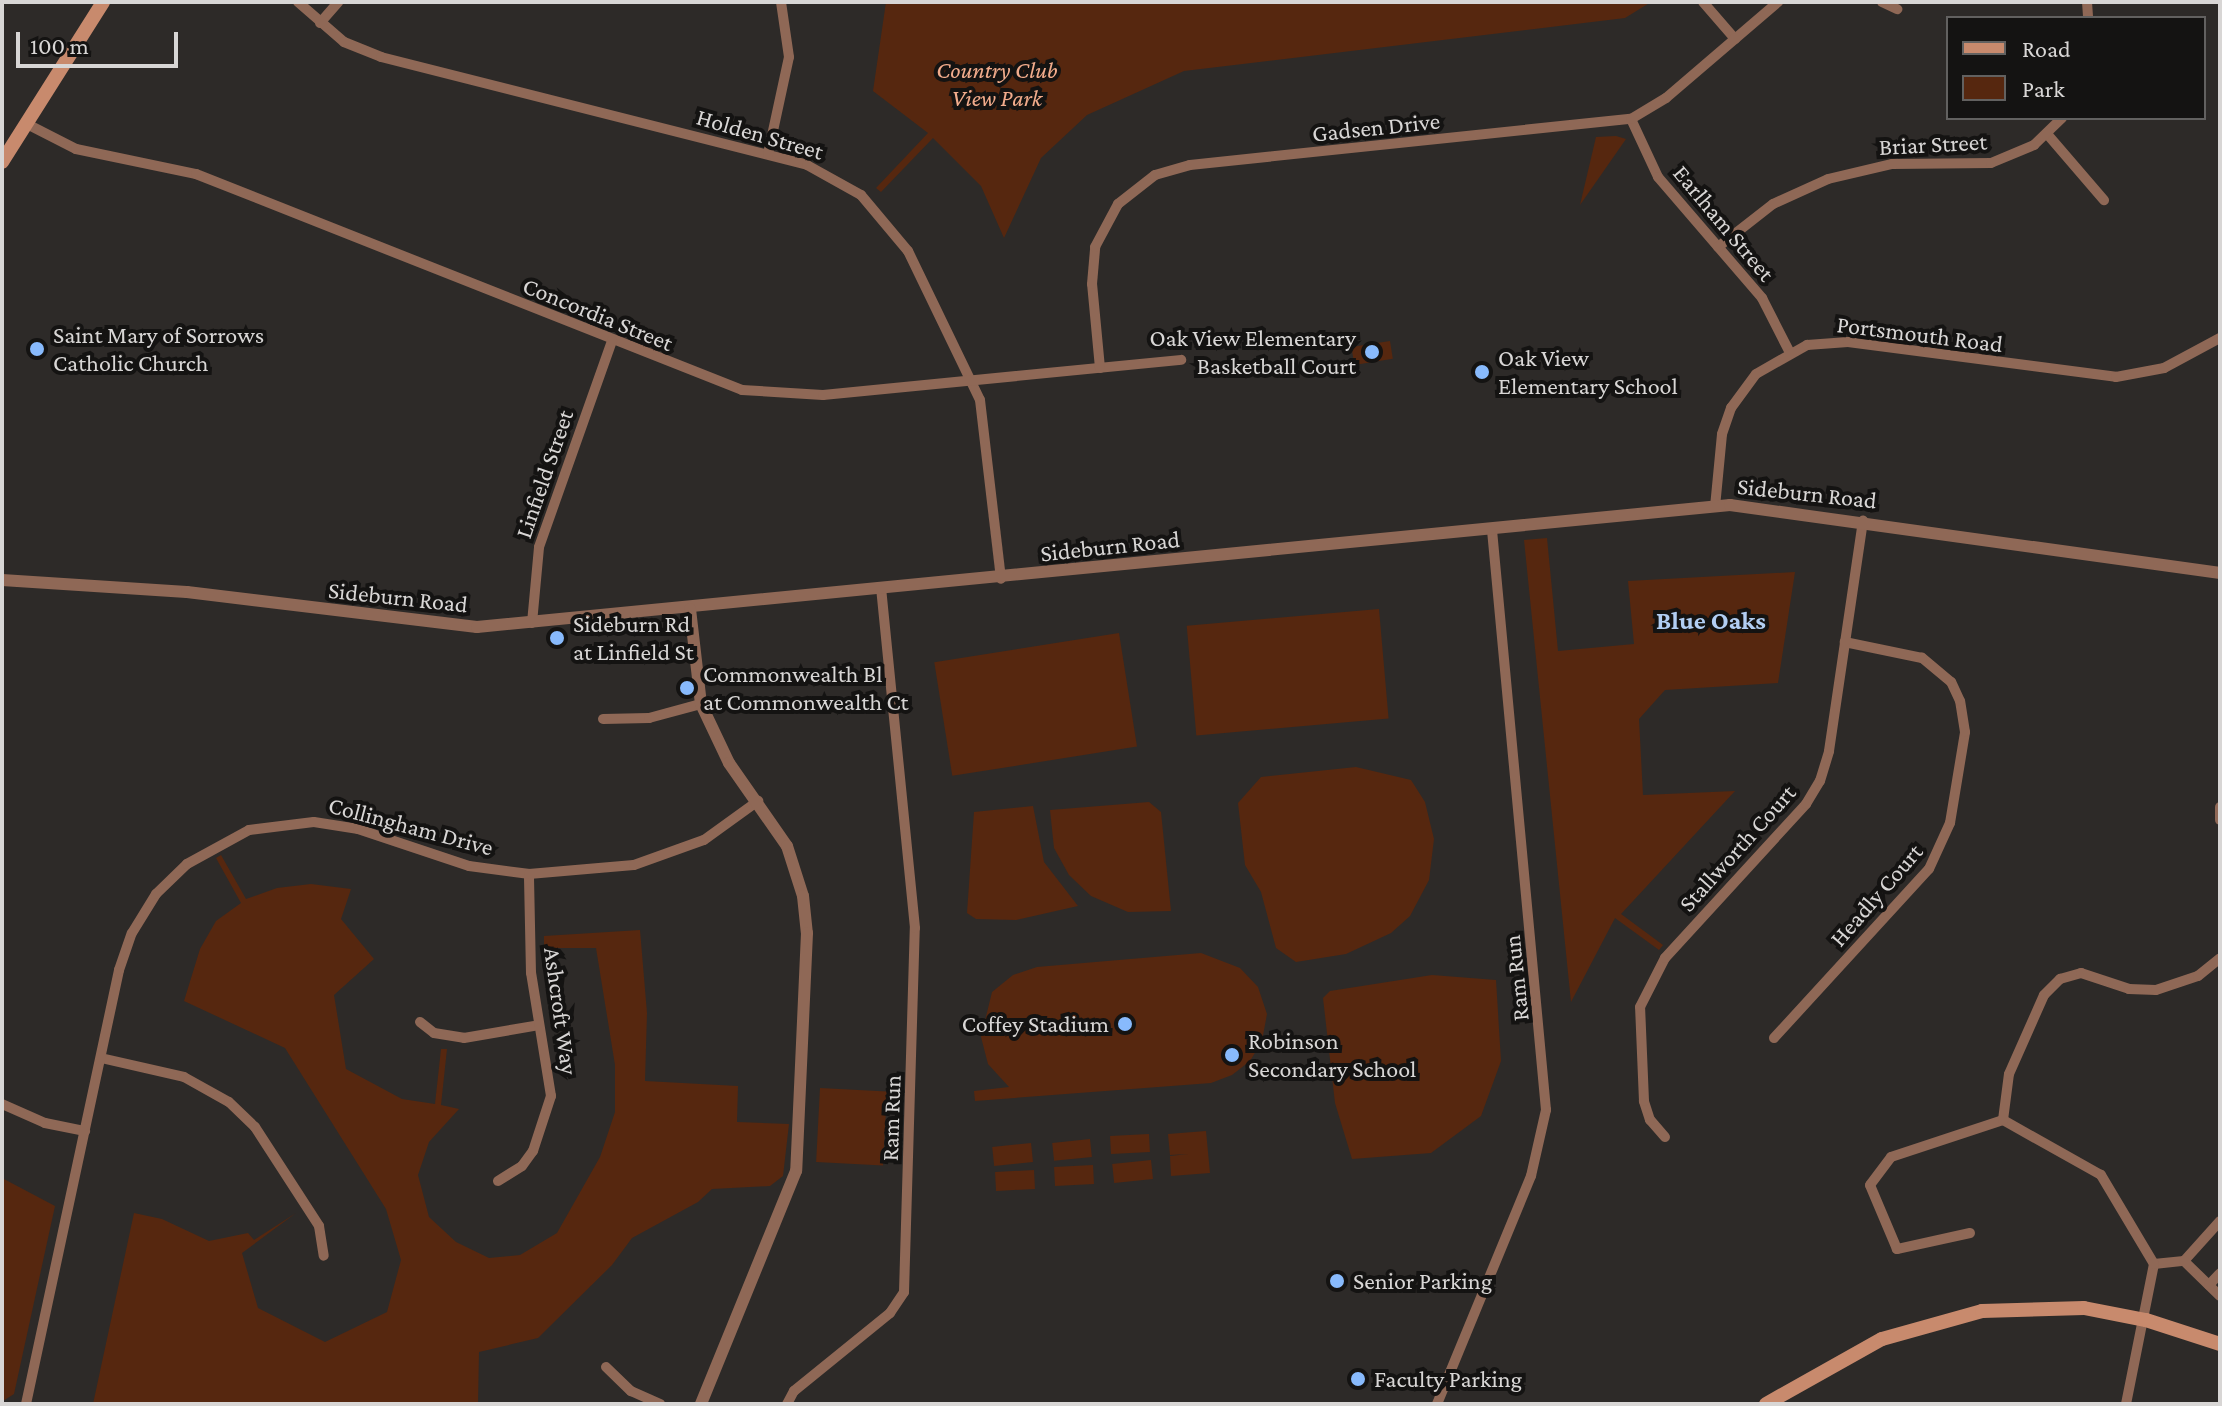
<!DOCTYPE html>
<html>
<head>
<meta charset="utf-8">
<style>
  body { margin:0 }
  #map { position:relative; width:2222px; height:1406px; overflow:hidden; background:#2d2a28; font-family:"Crimson Pro",serif }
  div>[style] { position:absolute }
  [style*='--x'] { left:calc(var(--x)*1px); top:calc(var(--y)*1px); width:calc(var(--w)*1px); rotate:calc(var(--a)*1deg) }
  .green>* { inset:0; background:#56270f; transform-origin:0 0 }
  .minor>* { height:10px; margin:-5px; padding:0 5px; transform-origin:5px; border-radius:5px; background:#8f6856 }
  .tertiary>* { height:12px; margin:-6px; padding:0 6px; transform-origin:6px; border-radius:6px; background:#8f6856 }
  .secondary>* { height:14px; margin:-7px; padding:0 7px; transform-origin:7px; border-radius:7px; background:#c88a6d }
  .dots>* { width:22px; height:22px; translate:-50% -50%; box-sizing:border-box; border:4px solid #141312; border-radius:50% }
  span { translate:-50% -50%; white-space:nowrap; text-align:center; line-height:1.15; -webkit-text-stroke:8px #141312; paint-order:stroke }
  .park-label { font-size:24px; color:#f2ac8c; font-style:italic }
  .street-label { font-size:24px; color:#d8d6d5 }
  .poi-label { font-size:24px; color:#d8d6d5 }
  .left { translate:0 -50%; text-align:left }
  .right { translate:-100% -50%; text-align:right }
  .neighbourhood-label { font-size:26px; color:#b2cef3; font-weight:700 }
  .frame { position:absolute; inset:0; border:4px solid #d8d6d5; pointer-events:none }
  .legend { position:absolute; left:1946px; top:16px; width:260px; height:104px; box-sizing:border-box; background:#141312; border:2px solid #626160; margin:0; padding:10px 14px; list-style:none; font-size:24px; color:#d8d6d5 }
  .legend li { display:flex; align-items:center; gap:16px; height:40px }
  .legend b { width:40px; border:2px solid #626160 }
  .scale { position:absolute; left:16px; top:32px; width:162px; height:36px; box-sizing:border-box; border:4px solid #d8d6d5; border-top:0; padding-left:10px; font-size:24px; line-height:28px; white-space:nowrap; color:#d8d6d5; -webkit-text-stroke:6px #141312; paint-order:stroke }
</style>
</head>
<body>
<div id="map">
  <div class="green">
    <div style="clip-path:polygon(886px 2px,1651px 2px,1625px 18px,1184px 71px,1087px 115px,1041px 158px,1004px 238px,981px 186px,933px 138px,881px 192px,876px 188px,928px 133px,873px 91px)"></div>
    <div style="clip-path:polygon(1616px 136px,1626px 139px,1580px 205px,1596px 137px)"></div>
    <div style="left:1390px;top:341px;width:18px;height:39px;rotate:81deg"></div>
    <div style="clip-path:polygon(1547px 538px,1558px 651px,1634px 644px,1628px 581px,1795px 572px,1778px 683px,1665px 690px,1639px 719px,1643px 795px,1735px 791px,1621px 914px,1663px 945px,1659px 950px,1615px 918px,1571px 1002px,1524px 540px)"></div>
    <div style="left:1379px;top:609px;width:110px;height:193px;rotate:85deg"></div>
    <div style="left:1119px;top:633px;width:115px;height:187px;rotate:81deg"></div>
    <div style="clip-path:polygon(1356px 767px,1411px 780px,1425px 802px,1434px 839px,1429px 880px,1410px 916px,1391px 933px,1346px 954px,1296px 962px,1276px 948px,1261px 892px,1245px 865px,1238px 803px,1261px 777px)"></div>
    <div style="clip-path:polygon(1149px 802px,1161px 812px,1171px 911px,1128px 912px,1091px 896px,1069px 875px,1054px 848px,1050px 810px)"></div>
    <div style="clip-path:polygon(1033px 806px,1044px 862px,1078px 906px,1016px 920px,976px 919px,967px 913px,974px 812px)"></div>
    <div style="clip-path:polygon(221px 855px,246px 899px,277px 888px,311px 884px,351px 889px,341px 919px,374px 959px,334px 995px,346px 1069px,402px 1099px,435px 1104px,441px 1049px,447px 1049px,441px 1105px,459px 1109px,429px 1142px,418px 1175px,429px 1217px,456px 1242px,489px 1258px,520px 1255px,557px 1233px,600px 1157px,615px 1112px,615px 1065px,596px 948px,544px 948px,544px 936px,640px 930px,647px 1013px,645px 1081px,738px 1086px,737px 1122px,789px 1124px,783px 1176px,770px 1186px,712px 1189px,698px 1202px,632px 1238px,612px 1265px,538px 1338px,479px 1352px,478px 1404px,93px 1404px,134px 1213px,162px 1219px,209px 1241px,248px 1233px,254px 1240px,296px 1213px,242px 1253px,258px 1308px,325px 1342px,387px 1312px,401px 1260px,386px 1209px,285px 1048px,184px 1001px,200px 949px,216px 921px,241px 903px,216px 858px)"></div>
    <div style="clip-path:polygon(1201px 953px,1240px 968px,1258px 987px,1267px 1014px,1262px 1041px,1250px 1061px,1232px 1075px,1211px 1083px,975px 1101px,974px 1091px,1009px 1087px,988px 1064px,981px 1037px,992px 992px,1013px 975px,1037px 967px)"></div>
    <div style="clip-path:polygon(1432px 975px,1496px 980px,1501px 1061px,1481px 1116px,1431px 1153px,1352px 1159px,1335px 1103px,1323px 998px,1330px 991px)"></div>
    <div style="left:820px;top:1088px;width:67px;height:74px;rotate:3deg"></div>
    <div style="clip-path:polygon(1206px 1131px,1210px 1173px,1171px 1176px,1170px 1156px,1188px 1154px,1170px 1155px,1168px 1134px)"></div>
    <div style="left:1149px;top:1134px;width:18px;height:39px;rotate:87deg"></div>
    <div style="left:1090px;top:1139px;width:18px;height:38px;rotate:84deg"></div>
    <div style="left:1031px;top:1143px;width:19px;height:39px;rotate:84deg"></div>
    <div style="left:1151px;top:1160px;width:19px;height:39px;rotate:84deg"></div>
    <div style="left:1093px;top:1165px;width:19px;height:39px;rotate:87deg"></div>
    <div style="left:1034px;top:1170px;width:19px;height:39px;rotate:87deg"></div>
    <div style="clip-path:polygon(2px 1178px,55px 1206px,14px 1394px,3px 1401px)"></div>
  </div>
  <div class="minor">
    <div style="--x:298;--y:2;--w:61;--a:41"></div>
    <div style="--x:344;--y:42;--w:40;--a:22"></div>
    <div style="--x:381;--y:57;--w:439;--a:14.2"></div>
    <div style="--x:807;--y:165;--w:62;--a:29.1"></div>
    <div style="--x:861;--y:195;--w:73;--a:50"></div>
    <div style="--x:908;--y:251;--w:165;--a:64.2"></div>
    <div style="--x:980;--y:400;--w:180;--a:83.3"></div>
    <div style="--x:1703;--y:2;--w:49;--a:49.1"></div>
    <div style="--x:1882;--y:2;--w:17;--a:25"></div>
    <div style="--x:2087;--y:2;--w:16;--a:86"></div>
    <div style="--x:320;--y:23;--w:28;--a:-49"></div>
    <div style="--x:1631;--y:119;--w:64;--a:65"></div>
    <div style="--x:1658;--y:177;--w:160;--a:49.3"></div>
    <div style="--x:1762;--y:298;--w:59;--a:63"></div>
    <div style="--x:27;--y:124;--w:55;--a:27"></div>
    <div style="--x:76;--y:149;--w:123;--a:11.8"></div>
    <div style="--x:196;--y:174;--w:587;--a:21.58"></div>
    <div style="--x:742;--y:390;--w:81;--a:3.5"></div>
    <div style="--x:823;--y:395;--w:360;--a:-5.6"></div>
    <div style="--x:2048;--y:135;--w:86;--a:49.3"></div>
    <div style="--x:768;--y:154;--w:99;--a:-77.8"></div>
    <div style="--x:789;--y:57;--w:56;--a:-98.3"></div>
    <div style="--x:1718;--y:247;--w:70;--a:-38"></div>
    <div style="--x:1773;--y:204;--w:60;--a:-24.4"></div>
    <div style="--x:1828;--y:179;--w:66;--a:-13.2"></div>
    <div style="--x:1892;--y:164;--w:99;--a:-0.6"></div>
    <div style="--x:1991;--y:163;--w:47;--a:-22.7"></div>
    <div style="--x:2034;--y:145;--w:39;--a:-44"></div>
    <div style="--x:1100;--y:368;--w:84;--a:-95.4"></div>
    <div style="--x:1092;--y:284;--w:37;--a:-85"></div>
    <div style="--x:1095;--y:247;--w:49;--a:-61.9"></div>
    <div style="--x:1118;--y:204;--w:47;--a:-38.1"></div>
    <div style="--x:1155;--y:175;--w:36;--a:-16"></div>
    <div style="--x:1190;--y:165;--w:443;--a:-6"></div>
    <div style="--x:1631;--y:119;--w:41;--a:-31"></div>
    <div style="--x:1666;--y:98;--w:148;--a:-40.6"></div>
    <div style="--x:1715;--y:507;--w:73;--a:-84.5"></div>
    <div style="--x:1722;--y:434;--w:28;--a:-71"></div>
    <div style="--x:1731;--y:408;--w:42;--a:-53.7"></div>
    <div style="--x:1756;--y:374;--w:59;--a:-29.6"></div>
    <div style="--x:1807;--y:345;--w:41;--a:-4.2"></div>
    <div style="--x:1848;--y:342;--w:270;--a:7.4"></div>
    <div style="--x:2116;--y:377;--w:49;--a:-10.6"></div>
    <div style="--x:2164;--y:368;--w:64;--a:-28.2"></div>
    <div style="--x:532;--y:623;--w:76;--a:-84.7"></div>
    <div style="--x:539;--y:547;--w:219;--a:-70.5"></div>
    <div style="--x:603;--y:719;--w:46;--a:-1.2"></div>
    <div style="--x:649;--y:718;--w:54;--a:-15.1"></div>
    <div style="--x:2220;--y:807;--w:13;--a:90"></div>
    <div style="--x:420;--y:1022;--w:18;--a:38"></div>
    <div style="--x:434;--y:1033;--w:30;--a:9"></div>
    <div style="--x:464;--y:1038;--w:76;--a:-9.8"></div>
    <div style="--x:1774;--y:1038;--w:229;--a:-47.5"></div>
    <div style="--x:1929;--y:869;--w:51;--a:-65.5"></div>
    <div style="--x:1950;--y:823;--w:92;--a:-80.6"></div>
    <div style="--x:1965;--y:732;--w:31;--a:-99"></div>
    <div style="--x:1960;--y:701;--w:21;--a:-115"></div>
    <div style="--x:1951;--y:682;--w:38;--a:-140"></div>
    <div style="--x:1922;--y:658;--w:79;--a:-168.3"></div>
    <div style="--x:101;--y:1058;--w:85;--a:12.9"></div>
    <div style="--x:184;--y:1077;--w:51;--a:29.1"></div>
    <div style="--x:229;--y:1102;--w:36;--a:44"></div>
    <div style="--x:255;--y:1127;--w:118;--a:57.1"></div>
    <div style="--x:319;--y:1226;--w:30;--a:81"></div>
    <div style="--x:2;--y:1104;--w:47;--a:23.8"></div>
    <div style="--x:45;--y:1123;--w:41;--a:11.3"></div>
    <div style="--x:1665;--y:1137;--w:23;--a:-131"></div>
    <div style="--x:1650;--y:1120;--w:20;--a:-108"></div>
    <div style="--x:1644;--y:1101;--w:94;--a:-92.4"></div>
    <div style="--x:1640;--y:1007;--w:55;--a:-63"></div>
    <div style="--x:1665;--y:958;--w:209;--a:-47.5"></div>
    <div style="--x:1806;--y:804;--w:27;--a:-59"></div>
    <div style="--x:1820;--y:781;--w:31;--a:-73"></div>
    <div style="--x:1829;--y:751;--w:233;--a:-81.6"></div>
    <div style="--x:498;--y:1181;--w:28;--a:-32"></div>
    <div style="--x:522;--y:1166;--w:19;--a:-54"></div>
    <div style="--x:533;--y:1151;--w:58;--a:-71.9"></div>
    <div style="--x:551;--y:1096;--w:125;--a:-99.2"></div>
    <div style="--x:531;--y:973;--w:99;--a:-91.2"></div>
    <div style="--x:1970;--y:1233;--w:75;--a:167.6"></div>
    <div style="--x:1897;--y:1249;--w:69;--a:-112.9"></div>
    <div style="--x:1870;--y:1185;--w:35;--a:-53"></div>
    <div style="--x:1891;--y:1157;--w:118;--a:-18.3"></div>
    <div style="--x:2184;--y:1261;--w:54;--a:-48"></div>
    <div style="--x:2154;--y:1264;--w:30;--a:-6"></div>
    <div style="--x:2184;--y:1261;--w:50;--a:44.2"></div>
    <div style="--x:2209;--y:1285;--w:16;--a:-47"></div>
    <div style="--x:606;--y:1367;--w:35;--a:44"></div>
    <div style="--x:631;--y:1391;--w:32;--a:24"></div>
    <div style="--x:26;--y:1404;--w:444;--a:-77.9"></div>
    <div style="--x:119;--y:970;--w:39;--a:-71"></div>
    <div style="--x:132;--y:933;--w:46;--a:-58.4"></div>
    <div style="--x:156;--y:894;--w:43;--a:-44.1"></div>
    <div style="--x:187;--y:864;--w:71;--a:-28.7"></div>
    <div style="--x:249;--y:830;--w:65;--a:-7"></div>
    <div style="--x:314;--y:822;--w:45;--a:9"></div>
    <div style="--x:358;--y:829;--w:117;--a:18.4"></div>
    <div style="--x:469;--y:866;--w:61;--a:7.6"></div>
    <div style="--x:529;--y:874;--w:105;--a:-4.9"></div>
    <div style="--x:634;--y:865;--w:74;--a:-19.7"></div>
    <div style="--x:704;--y:840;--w:67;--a:-35.8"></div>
    <div style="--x:787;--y:1404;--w:15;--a:-62"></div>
    <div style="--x:794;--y:1391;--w:124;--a:-39.1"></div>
    <div style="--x:890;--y:1313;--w:25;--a:-56"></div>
    <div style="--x:904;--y:1292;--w:364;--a:-88.3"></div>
    <div style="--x:915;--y:928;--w:340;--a:-95.7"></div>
    <div style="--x:1437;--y:1404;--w:247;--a:-67.6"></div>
    <div style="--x:1531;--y:1176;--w:68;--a:-77.2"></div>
    <div style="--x:1546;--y:1110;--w:583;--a:-95.32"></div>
    <div style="--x:2126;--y:1404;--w:143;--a:-78.7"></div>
    <div style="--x:2154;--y:1264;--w:104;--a:-120.8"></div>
    <div style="--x:2101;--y:1175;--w:112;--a:-150.7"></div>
    <div style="--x:2003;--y:1120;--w:46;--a:-82.6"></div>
    <div style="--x:2009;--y:1074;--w:86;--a:-66.1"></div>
    <div style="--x:2044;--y:995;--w:23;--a:-45"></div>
    <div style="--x:2060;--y:979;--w:22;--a:-16"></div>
    <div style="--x:2081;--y:973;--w:51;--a:18.4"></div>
    <div style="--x:2129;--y:989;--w:27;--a:2"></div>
    <div style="--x:2156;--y:990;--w:44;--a:-18.4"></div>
    <div style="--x:2198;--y:976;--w:28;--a:-39"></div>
  </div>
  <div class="tertiary">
    <div style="--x:2;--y:580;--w:185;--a:3.7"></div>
    <div style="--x:187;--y:592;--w:292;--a:6.9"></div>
    <div style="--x:477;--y:627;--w:1259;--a:-5.56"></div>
    <div style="--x:1730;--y:505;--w:495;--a:7.9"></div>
    <div style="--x:690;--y:609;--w:96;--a:83.4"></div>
    <div style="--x:701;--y:704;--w:65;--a:64.6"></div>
    <div style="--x:729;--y:763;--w:101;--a:55.1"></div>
    <div style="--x:787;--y:846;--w:52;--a:72.3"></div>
    <div style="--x:803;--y:896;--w:37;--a:84"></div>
    <div style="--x:807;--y:933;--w:238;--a:92.6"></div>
    <div style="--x:796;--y:1171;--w:252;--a:112.2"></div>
  </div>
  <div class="secondary">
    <div style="--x:2;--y:162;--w:189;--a:-57.7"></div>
    <div style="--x:1766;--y:1404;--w:133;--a:-29.3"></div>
    <div style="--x:1882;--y:1339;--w:104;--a:-15.6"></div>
    <div style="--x:1982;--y:1311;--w:102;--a:-1.7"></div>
    <div style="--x:2084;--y:1308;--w:63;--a:11"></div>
    <div style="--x:2146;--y:1320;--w:78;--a:18"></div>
  </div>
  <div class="dots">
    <div style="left:37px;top:349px;background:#88bafc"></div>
    <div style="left:1372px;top:352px;background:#88bafc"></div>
    <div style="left:1482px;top:372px;background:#88bafc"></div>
    <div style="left:557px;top:638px;background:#88bafc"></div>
    <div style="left:687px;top:688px;background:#88bafc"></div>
    <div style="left:1125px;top:1024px;background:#88bafc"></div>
    <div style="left:1232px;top:1055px;background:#88bafc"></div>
    <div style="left:1337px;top:1281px;background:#88bafc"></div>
    <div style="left:1358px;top:1379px;background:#88bafc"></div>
  </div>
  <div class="park-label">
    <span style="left:997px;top:84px">Country Club<br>View Park</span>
  </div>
  <div class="street-label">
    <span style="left:1376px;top:127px;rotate:-6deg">Gadsen Drive</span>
    <span style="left:760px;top:134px;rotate:16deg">Holden Street</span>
    <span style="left:1933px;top:144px;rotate:-3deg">Briar Street</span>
    <span style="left:1724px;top:223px;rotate:50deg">Earlham Street</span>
    <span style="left:598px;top:314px;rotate:22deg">Concordia Street</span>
    <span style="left:1920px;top:334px;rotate:7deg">Portsmouth Road</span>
    <span style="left:544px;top:474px;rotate:-71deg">Linfield Street</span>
    <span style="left:1807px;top:493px;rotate:6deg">Sideburn Road</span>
    <span style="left:1110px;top:546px;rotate:-6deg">Sideburn Road</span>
    <span style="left:398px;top:597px;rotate:6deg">Sideburn Road</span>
    <span style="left:411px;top:826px;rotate:15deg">Collingham Drive</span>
    <span style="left:1737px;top:848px;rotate:-48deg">Stallworth Court</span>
    <span style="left:1876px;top:895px;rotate:-49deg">Headly Court</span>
    <span style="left:1516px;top:978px;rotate:-96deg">Ram Run</span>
    <span style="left:561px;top:1011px;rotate:82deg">Ashcroft Way</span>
    <span style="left:891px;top:1118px;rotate:-88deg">Ram Run</span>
  </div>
  <div class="poi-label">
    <span class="left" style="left:53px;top:349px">Saint Mary of Sorrows<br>Catholic Church</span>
    <span class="right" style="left:1356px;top:352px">Oak View Elementary<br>Basketball Court</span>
    <span class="left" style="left:1498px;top:372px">Oak View<br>Elementary School</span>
    <span class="left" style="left:573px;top:638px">Sideburn Rd<br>at Linfield St</span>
    <span class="left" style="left:703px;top:688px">Commonwealth Bl<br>at Commonwealth Ct</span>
    <span class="right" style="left:1109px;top:1024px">Coffey Stadium</span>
    <span class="left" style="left:1248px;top:1055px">Robinson<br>Secondary School</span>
    <span class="left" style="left:1353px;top:1281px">Senior Parking</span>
    <span class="left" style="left:1374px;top:1379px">Faculty Parking</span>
  </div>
  <div class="neighbourhood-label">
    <span style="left:1711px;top:621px">Blue Oaks</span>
  </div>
  <div class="frame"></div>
  <ul class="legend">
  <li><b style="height:10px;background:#c88a6d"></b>Road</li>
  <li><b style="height:22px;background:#56270f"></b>Park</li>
  </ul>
  <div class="scale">100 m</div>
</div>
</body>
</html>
